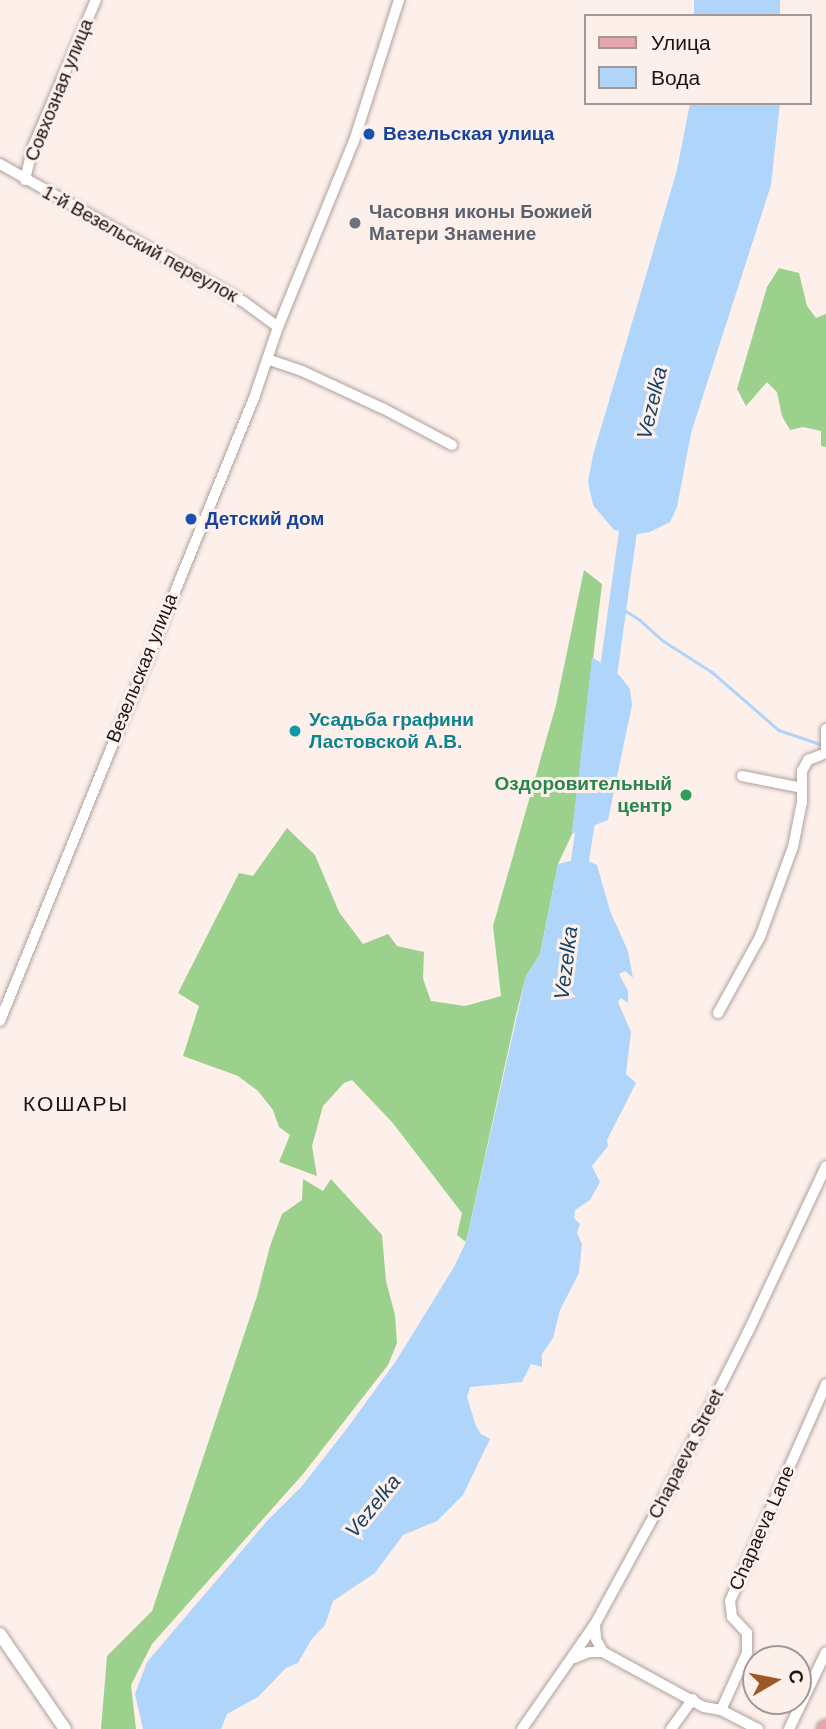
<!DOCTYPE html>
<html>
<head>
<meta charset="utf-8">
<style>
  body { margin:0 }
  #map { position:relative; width:826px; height:1729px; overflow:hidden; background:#fdf0eb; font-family:Arial,sans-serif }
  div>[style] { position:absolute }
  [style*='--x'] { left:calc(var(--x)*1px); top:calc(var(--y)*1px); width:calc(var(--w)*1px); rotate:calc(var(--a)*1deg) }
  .forest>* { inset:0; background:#9bd18d }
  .water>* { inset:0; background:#b0d5fa; transform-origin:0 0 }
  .stream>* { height:2.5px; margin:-1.25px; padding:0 1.25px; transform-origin:1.25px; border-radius:1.25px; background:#b0d5fa }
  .river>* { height:18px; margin:-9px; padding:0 9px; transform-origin:9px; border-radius:9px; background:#b0d5fa }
  .roads { filter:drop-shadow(0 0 2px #b0a09b) drop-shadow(0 0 2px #b0a09b) }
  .minor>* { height:10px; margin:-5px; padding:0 5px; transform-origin:5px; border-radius:5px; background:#fff }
  .tertiary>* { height:12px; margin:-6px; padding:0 6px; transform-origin:6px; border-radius:6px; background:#fff }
  .primary>* { height:16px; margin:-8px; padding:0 8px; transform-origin:8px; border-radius:8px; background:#e7a6ad }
  .dots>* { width:19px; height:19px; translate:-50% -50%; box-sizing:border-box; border:4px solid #fdf0eb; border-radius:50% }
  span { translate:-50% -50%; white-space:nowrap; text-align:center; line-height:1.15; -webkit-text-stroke:6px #fdf0eb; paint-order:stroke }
  .street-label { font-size:19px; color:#1b1513 }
  .transit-label { font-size:19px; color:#164399; font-weight:700 }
  .left { translate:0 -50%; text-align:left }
  .worship-label { font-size:19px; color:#5b616d; font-weight:700 }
  .culture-label { font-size:19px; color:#0d838f; font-weight:700 }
  .leisure-label { font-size:19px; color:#27864d; font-weight:700 }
  .right { translate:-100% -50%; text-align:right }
  .water-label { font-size:21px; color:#16436a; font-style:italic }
  .neighbourhood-label { font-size:21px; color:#1b1513; letter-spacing:2px }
  .legend { position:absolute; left:584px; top:14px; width:228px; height:91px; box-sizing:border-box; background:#fdf0eb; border:2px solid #a39895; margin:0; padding:9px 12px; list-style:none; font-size:21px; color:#1b1513 }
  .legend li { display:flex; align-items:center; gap:14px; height:35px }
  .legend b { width:35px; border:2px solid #a39895 }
  .north { position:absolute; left:742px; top:1645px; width:70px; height:70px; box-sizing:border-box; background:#fdf0eb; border:2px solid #a39895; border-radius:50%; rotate:80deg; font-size:19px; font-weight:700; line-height:28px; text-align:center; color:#1b1513 }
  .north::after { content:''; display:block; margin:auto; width:24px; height:32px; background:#9b5927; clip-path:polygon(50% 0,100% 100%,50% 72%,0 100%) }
</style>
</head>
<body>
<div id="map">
  <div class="forest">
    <div style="clip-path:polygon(779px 268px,799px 273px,807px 306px,816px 318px,826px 314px,826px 447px,821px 446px,821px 431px,803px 427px,790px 430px,782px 416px,777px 392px,767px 382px,746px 406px,737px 389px,767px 287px)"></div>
    <div style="clip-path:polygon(584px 570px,602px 584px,572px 834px,558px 864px,540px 954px,526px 976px,516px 1015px,466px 1242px,457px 1235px,462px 1213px,392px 1122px,352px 1080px,344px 1083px,323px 1106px,312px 1146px,317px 1176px,279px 1162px,290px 1135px,279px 1127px,273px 1110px,258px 1091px,238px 1076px,183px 1056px,199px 1006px,178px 993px,239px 873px,253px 876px,287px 828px,315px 855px,339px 912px,363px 944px,388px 934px,397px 946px,424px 952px,423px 979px,431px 1001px,465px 1006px,501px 996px,493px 926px,556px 705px)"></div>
    <div style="clip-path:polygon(303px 1179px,323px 1191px,331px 1179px,382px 1235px,386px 1281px,395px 1315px,397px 1343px,388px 1365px,303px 1474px,152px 1644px,131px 1685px,136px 1729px,101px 1729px,107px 1656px,152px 1611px,257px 1296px,270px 1246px,282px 1214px,302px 1200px)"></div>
  </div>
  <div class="water">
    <div style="left:694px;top:0;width:86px;height:16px"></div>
    <div style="clip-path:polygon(690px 103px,780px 103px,771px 185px,691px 433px,677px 507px,670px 522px,650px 532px,637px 534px,614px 530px,593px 505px,588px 482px,593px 455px,677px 170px)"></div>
    <div style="clip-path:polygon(592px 657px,620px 676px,630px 689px,632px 705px,608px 820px,572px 834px)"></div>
    <div style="clip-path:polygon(582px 858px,597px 865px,610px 911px,628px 951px,633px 978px,625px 971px,619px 974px,628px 991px,628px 1003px,621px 998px,618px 1002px,631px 1032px,626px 1074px,636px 1083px,607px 1140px,608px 1146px,592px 1166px,600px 1182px,590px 1200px,575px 1210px,574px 1218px,580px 1224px,577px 1233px,582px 1244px,579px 1273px,560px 1310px,553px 1338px,542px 1354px,542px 1367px,531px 1364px,522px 1382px,470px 1387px,467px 1397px,476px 1426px,481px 1434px,490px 1439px,463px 1495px,437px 1521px,403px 1535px,375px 1573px,333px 1601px,325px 1625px,311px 1640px,298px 1663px,286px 1668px,258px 1697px,227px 1714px,221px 1729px,143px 1729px,135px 1694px,147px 1662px,267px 1521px,302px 1486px,348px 1427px,396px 1361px,454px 1267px,466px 1242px,526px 976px,540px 954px,558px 864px)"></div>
  </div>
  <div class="stream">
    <div style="--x:618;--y:606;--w:26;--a:32"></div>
    <div style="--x:640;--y:620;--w:30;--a:42"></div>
    <div style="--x:662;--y:640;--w:59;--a:32.6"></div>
    <div style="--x:712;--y:672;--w:89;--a:40.9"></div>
    <div style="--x:779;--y:730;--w:46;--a:18.8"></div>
  </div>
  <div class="river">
    <div style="--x:606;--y:690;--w:182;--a:-82.1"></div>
    <div style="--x:577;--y:880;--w:73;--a:-81.3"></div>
  </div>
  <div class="roads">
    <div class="minor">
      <div style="--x:0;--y:164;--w:280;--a:29.5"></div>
      <div style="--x:244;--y:302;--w:42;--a:36.3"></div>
      <div style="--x:25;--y:180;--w:32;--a:-77"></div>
      <div style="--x:32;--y:149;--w:162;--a:-66.8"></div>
      <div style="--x:267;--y:359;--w:37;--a:19"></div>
      <div style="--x:302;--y:371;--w:90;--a:24.9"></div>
      <div style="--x:384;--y:409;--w:77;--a:27.9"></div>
      <div style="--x:826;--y:753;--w:24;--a:-90"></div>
      <div style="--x:742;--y:776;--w:61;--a:11.3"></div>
      <div style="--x:718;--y:1013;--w:87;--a:-61.1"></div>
      <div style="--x:760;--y:937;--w:96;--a:-69.9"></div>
      <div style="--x:793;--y:847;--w:46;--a:-78.7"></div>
      <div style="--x:802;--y:802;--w:31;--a:-90"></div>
      <div style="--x:802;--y:771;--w:13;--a:-61"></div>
      <div style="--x:808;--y:760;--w:19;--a:-21"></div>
      <div style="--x:0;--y:1021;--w:673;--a:-67.82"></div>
      <div style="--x:254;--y:398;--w:75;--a:-71.3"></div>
      <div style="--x:278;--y:327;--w:201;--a:-67.8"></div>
      <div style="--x:354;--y:141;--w:148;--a:-72.3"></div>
      <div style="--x:595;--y:1624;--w:15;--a:86"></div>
      <div style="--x:596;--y:1639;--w:15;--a:62"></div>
      <div style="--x:574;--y:1658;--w:16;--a:-22"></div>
      <div style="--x:589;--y:1652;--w:14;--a:0"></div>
      <div style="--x:603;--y:1652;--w:115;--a:28.6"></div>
      <div style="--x:704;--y:1707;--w:17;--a:10"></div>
      <div style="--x:721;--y:1710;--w:42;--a:27.2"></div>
      <div style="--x:721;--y:1710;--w:63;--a:-65.5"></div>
      <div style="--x:747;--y:1653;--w:20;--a:-90"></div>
      <div style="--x:747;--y:1633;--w:22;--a:-133"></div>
      <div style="--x:732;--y:1617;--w:16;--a:-97"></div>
      <div style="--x:730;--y:1601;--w:237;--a:-66.1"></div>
      <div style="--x:522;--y:1729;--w:128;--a:-55.2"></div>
      <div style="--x:595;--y:1624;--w:165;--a:-61.4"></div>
      <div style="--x:674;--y:1479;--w:165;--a:-63.3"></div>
      <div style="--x:748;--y:1332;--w:183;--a:-64.8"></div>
      <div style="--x:671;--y:1729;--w:37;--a:-54"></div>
      <div style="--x:789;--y:1729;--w:85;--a:-64.3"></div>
    </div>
    <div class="tertiary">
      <div style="--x:0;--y:1634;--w:115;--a:55.6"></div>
    </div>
    <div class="primary">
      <div style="--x:825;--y:1729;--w:1;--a:-45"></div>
    </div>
  </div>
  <div class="dots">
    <div style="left:369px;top:134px;background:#1a4fb4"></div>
    <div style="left:355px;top:223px;background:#6b7280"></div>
    <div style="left:191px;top:519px;background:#1a4fb4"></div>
    <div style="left:295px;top:731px;background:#0f9aa8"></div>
    <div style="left:686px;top:795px;background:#2e9e5b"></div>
  </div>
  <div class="street-label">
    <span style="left:59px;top:90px;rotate:-68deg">Совхозная улица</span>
    <span style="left:140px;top:244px;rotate:29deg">1-й Везельский переулок</span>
    <span style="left:142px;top:668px;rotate:-68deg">Везельская улица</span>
    <span style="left:686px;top:1454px;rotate:-63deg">Chapaeva Street</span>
    <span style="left:762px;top:1528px;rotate:-66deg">Chapaeva Lane</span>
  </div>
  <div class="transit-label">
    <span class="left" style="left:383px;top:134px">Везельская улица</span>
    <span class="left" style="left:205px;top:519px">Детский дом</span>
  </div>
  <div class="worship-label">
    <span class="left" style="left:369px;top:223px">Часовня иконы Божией<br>Матери Знамение</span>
  </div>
  <div class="culture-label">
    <span class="left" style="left:309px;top:731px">Усадьба графини<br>Ластовской А.В.</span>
  </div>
  <div class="leisure-label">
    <span class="right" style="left:672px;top:795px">Оздоровительный<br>центр</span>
  </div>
  <div class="water-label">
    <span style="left:652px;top:403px;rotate:-77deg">Vezelka</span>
    <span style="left:566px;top:963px;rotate:-83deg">Vezelka</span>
    <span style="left:373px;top:1506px;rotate:-51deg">Vezelka</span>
  </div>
  <div class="neighbourhood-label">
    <span style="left:76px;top:1104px">КОШАРЫ</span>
  </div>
  <ul class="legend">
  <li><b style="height:9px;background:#e7a6ad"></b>Улица</li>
  <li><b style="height:19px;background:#b0d5fa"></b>Вода</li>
  </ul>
  <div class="north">С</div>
</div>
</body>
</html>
